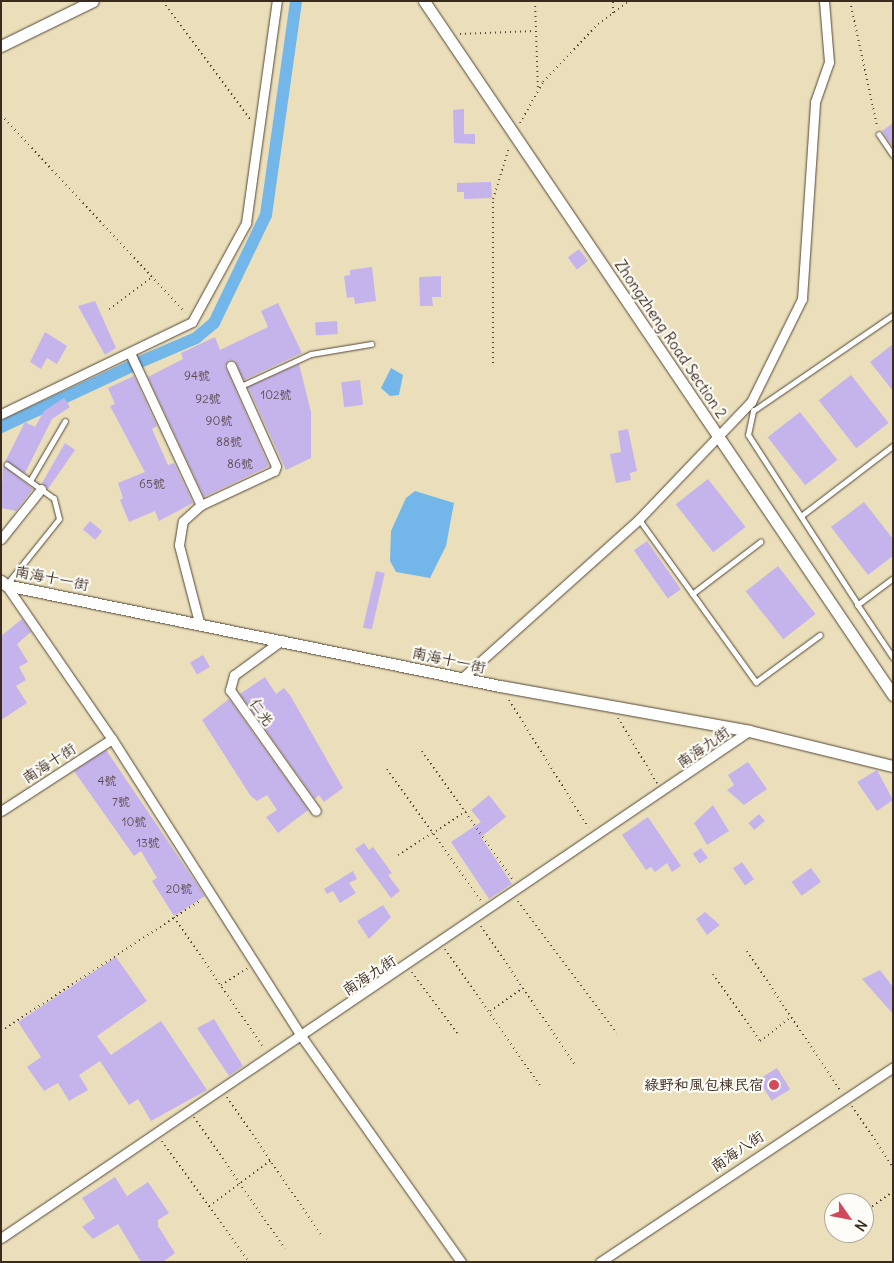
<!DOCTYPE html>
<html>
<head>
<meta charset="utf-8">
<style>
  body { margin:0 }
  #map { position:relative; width:894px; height:1263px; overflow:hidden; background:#eadfba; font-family:Delius,"LXGW WenKai TC",sans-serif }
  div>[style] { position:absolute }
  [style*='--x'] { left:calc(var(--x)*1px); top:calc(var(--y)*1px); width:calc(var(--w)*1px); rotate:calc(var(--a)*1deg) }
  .water>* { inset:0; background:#73b6e9 }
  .canal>* { height:12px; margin:-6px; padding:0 6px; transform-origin:6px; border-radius:6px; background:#73b6e9 }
  .building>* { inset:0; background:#c5b4ec; transform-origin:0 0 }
  .path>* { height:2px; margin-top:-1px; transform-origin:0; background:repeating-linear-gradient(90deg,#554535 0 1px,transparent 0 5px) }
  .roads { filter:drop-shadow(0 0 1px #554535) drop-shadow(0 0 1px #554535) }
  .service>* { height:4.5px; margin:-2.25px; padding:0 2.25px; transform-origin:2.25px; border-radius:2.25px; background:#fff }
  .minor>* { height:9px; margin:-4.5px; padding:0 4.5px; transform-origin:4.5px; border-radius:4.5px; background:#fff }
  .tertiary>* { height:11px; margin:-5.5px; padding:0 5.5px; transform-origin:5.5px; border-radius:5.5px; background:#fff }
  .dots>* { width:14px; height:14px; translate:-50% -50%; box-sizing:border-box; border:2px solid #fdfcf7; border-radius:50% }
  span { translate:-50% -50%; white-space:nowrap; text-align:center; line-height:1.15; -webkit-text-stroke:4.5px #fdfcf7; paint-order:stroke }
  .number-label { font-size:12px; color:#5e4c52 }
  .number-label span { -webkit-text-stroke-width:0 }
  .street-label { font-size:15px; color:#3b2a1e }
  .poi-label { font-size:15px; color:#3b2a1e }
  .right { translate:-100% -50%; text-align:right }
  .frame { position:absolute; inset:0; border:2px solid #3b2a1e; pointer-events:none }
  .north { position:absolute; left:824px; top:1193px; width:50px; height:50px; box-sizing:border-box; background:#fdfcf7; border:1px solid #afa8a0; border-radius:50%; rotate:123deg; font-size:14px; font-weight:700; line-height:20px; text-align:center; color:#3b2a1e }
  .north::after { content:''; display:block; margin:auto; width:18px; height:22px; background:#d1495b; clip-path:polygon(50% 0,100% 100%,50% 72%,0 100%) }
</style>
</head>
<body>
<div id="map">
  <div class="water">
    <div style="clip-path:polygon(391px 368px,403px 375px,399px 395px,390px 396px,381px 388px)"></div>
    <div style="clip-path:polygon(415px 491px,454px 503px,446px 546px,430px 578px,396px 572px,390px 561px,391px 531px,406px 498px)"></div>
  </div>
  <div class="canal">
    <div style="--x:140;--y:362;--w:61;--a:-23.2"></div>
    <div style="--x:196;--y:338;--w:23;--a:-40"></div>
    <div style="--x:214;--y:323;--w:120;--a:-64.3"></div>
    <div style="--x:266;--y:215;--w:216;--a:-82"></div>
    <div style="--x:1;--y:427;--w:145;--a:-25"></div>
  </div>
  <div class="building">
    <div style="clip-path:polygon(464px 109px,464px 134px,475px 134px,475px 144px,454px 143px,453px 110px)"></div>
    <div style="clip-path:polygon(893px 123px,893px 147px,882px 131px)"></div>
    <div style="clip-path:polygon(491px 182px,492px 198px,464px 199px,464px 192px,457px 192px,457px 183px)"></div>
    <div style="left:579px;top:249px;width:15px;height:14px;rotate:53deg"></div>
    <div style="clip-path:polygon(372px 267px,376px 301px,355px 304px,354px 297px,347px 298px,344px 276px,350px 275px,350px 270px)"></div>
    <div style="clip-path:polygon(441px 276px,441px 297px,432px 297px,433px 306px,420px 306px,419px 277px)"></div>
    <div style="clip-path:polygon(95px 301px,116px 348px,105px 355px,78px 306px)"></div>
    <div style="clip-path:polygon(278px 303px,302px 353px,244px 380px,235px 361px,229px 360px,225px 366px,269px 466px,204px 497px,148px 377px,183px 359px,181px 353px,215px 337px,220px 350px,268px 327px,261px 311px)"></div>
    <div style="left:337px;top:321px;width:13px;height:22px;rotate:86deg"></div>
    <div style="clip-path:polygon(45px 332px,67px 346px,57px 364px,47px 358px,41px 369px,30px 362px)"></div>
    <div style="clip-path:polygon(893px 344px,893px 391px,870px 362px)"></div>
    <div style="clip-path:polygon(299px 364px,311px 412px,311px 458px,286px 470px,248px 387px)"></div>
    <div style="left:851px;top:375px;width:61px;height:41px;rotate:52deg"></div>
    <div style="clip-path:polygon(134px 376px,157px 426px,152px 429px,168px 465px,174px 463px,193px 503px,159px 521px,155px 511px,129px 522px,120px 500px,123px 498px,118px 483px,145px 472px,110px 406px,115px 404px,108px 388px)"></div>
    <div style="left:360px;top:380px;width:25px;height:19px;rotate:83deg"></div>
    <div style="clip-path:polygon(64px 398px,70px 407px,52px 419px,25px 473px,5px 462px,25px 422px,35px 427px,44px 411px)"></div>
    <div style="left:800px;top:412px;width:61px;height:41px;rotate:52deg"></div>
    <div style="clip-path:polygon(628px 429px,637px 471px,630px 473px,631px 480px,616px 483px,610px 454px,621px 452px,618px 431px)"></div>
    <div style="clip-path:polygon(65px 443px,75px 450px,48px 489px,42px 483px)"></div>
    <div style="clip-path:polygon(3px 465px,33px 489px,16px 511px,1px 508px)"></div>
    <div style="left:708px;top:479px;width:61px;height:41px;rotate:52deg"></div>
    <div style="clip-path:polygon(864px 502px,893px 539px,893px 556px,868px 575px,831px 527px)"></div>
    <div style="left:90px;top:521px;width:16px;height:11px;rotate:40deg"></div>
    <div style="left:647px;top:541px;width:59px;height:16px;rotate:55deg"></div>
    <div style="left:778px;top:566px;width:61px;height:41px;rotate:52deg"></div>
    <div style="left:376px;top:571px;width:9px;height:58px;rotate:13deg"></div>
    <div style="clip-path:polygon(22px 619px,31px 632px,17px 644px,28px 662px,19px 667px,26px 680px,16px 686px,27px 703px,1px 720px,1px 636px)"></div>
    <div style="left:203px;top:655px;width:14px;height:15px;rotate:60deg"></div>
    <div style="clip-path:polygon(265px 677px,276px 694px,284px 688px,290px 695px,343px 788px,324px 802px,319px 795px,315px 799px,240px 694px)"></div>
    <div style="clip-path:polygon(229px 699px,308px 810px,278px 833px,266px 817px,277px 810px,267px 795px,257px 801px,250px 795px,202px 720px)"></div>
    <div style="clip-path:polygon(106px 750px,205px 896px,174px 916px,152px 881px,157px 878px,141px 851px,134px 856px,74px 771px)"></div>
    <div style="clip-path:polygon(748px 762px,767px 789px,744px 805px,727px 790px,734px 785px,728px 775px)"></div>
    <div style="clip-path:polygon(877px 770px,893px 800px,877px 811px,857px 782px)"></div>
    <div style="clip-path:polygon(489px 795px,506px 817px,481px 837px,512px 884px,489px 899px,451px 842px,481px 822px,471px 810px)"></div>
    <div style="clip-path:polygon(713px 805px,729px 831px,707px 845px,694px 823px)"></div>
    <div style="left:759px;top:814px;width:9px;height:14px;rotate:49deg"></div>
    <div style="clip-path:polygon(648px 817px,681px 866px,672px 872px,667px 863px,655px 872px,651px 867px,646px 870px,622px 835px)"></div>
    <div style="clip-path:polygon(364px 843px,369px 850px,373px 847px,392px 873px,388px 875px,400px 891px,391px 898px,355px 849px)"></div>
    <div style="left:701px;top:848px;width:12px;height:10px;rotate:55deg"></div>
    <div style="left:742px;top:862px;width:21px;height:11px;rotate:55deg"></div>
    <div style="left:811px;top:868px;width:17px;height:24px;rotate:54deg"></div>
    <div style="clip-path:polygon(353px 871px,357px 879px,349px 883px,356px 893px,340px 903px,333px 891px,327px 894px,324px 889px)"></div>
    <div style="clip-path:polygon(383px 905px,391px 917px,369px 939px,357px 921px)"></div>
    <div style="clip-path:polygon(705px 912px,720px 925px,707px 935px,696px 919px)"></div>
    <div style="clip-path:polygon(116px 957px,147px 1001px,97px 1036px,111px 1055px,161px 1021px,207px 1090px,151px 1121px,138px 1099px,129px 1105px,100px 1061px,79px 1075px,88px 1090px,69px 1101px,58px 1083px,44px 1091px,27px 1067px,41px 1057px,18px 1022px)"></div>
    <div style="clip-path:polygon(880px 970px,893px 987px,893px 1014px,862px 979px)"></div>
    <div style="clip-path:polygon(214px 1019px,243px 1066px,229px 1076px,197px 1028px)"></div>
    <div style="left:777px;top:1068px;width:25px;height:22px;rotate:58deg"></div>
    <div style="clip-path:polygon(115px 1177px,127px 1196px,148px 1182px,169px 1213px,158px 1220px,158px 1226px,175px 1253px,163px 1262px,141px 1262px,118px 1224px,93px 1239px,82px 1227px,95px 1218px,82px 1198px)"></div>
  </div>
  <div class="path">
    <div style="--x:163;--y:1;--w:147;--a:53.6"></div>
    <div style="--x:535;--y:1;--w:90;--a:88.1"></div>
    <div style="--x:850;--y:1;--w:128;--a:77.8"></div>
    <div style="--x:613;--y:13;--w:12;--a:-90"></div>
    <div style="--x:460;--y:34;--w:75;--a:-2.3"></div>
    <div style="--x:1;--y:115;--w:270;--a:47"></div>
    <div style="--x:520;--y:123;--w:47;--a:-60.7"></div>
    <div style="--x:543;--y:82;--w:80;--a:-46.5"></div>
    <div style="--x:598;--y:24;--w:39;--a:-37"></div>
    <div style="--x:109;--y:309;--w:55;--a:-36.9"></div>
    <div style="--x:493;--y:363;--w:164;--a:-90"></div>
    <div style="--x:493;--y:199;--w:53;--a:-72.6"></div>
    <div style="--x:509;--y:700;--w:150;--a:58.1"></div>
    <div style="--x:618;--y:718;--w:76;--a:59"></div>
    <div style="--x:422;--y:751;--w:158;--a:54.8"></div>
    <div style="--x:387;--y:769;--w:162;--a:54.5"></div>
    <div style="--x:398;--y:855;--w:82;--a:-32.5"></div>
    <div style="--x:518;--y:901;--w:165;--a:53.1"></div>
    <div style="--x:174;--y:917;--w:158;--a:55.6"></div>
    <div style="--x:481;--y:926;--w:168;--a:55.9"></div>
    <div style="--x:445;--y:949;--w:168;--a:55.2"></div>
    <div style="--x:747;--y:951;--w:167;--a:56.2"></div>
    <div style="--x:412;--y:972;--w:79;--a:53.3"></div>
    <div style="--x:713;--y:974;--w:82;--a:55"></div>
    <div style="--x:760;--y:1041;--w:39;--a:-38"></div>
    <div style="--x:221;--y:985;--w:31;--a:-32"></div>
    <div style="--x:490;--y:1011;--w:40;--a:-34.9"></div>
    <div style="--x:1;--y:1031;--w:239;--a:-33.2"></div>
    <div style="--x:227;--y:1097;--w:167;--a:55.7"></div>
    <div style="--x:852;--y:1106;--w:73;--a:56.1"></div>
    <div style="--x:194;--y:1117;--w:160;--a:55.4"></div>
    <div style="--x:162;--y:1141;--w:149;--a:54.3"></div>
    <div style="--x:209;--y:1206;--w:77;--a:-36.6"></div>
    <div style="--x:864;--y:1212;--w:35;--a:-35"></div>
  </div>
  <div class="roads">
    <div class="service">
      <div style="--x:879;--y:134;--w:25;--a:56"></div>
      <div style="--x:241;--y:386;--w:77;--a:-24.6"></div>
      <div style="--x:311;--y:354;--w:61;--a:-9.5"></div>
      <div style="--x:30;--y:481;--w:69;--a:-59.7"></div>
      <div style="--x:801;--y:516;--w:116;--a:-37.3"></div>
      <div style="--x:639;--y:519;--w:201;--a:54.3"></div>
      <div style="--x:756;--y:682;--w:79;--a:-36.3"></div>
      <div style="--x:893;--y:579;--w:44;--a:143.4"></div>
      <div style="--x:858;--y:605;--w:63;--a:56.1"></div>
      <div style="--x:7;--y:584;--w:83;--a:-51.3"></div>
      <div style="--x:59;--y:519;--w:21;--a:-104"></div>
      <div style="--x:54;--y:499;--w:58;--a:-144.1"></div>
      <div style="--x:692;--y:594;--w:86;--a:-37.4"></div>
      <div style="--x:858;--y:605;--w:202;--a:-122.9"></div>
      <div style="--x:748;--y:435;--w:25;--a:-78"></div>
      <div style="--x:753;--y:411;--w:170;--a:-34.4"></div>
    </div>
    <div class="minor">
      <div style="--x:130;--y:353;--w:168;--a:65"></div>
      <div style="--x:1;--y:414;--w:212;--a:-25.7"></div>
      <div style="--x:192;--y:322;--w:113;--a:-61.4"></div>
      <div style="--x:246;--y:223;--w:224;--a:-82.1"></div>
      <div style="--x:1;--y:539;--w:64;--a:-51.3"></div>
      <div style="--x:6;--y:585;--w:187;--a:55.5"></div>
      <div style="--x:112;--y:739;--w:348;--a:57.5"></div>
      <div style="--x:299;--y:1033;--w:281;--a:54.7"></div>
      <div style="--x:199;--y:622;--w:80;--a:-104.6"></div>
      <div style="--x:179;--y:545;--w:24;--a:-81"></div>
      <div style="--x:183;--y:521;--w:24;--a:-42"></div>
      <div style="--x:201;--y:505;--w:81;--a:-25"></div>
      <div style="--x:274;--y:471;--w:5;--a:-68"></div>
      <div style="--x:276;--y:466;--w:110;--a:-114.2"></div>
      <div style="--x:282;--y:640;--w:59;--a:143.9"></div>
      <div style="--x:234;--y:675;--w:16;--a:105"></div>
      <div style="--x:230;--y:690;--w:148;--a:54.6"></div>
      <div style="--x:462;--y:678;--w:238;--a:-41.9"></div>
      <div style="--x:639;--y:519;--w:162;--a:-46.3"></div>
      <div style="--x:751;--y:402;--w:115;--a:-63.7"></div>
      <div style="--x:802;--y:299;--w:197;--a:-86.2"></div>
      <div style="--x:815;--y:102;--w:42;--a:-70.7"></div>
      <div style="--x:829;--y:62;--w:61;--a:-94.7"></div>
      <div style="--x:1;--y:811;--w:132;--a:-33"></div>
      <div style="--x:1;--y:1238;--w:904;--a:-34.13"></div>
      <div style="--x:600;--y:1262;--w:352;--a:-33.6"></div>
    </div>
    <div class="tertiary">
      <div style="--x:424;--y:1;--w:838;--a:55.95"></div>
      <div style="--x:1;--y:46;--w:102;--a:-26.1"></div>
      <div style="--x:1;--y:581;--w:6;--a:39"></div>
      <div style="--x:6;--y:585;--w:504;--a:11.56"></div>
      <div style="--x:500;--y:686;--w:253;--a:10.2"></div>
      <div style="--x:749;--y:731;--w:148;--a:13.7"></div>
    </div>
  </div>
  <div class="dots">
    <div style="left:774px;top:1085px;background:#d1495b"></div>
  </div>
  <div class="number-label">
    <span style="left:197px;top:376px">94號</span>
    <span style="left:276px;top:395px">102號</span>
    <span style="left:208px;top:399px">92號</span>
    <span style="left:219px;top:421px">90號</span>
    <span style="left:229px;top:442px">88號</span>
    <span style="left:240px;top:464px">86號</span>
    <span style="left:152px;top:484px">65號</span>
    <span style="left:107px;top:781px">4號</span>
    <span style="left:121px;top:802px">7號</span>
    <span style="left:134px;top:822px">10號</span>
    <span style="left:148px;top:843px">13號</span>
    <span style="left:179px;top:889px">20號</span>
  </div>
  <div class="street-label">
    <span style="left:671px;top:339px;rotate:56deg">Zhongzheng Road Section 2</span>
    <span style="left:52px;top:578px;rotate:11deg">南海十一街</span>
    <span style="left:449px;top:660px;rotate:12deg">南海十一街</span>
    <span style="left:262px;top:712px;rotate:55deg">仁光</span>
    <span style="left:703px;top:747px;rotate:-35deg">南海九街</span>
    <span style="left:49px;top:763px;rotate:-33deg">南海十街</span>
    <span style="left:369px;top:975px;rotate:-33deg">南海九街</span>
    <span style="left:737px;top:1151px;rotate:-34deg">南海八街</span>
  </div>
  <div class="poi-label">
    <span class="right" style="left:764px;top:1085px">綠野和風包棟民宿</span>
  </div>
  <div class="frame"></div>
  <div class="north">N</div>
</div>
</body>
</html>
